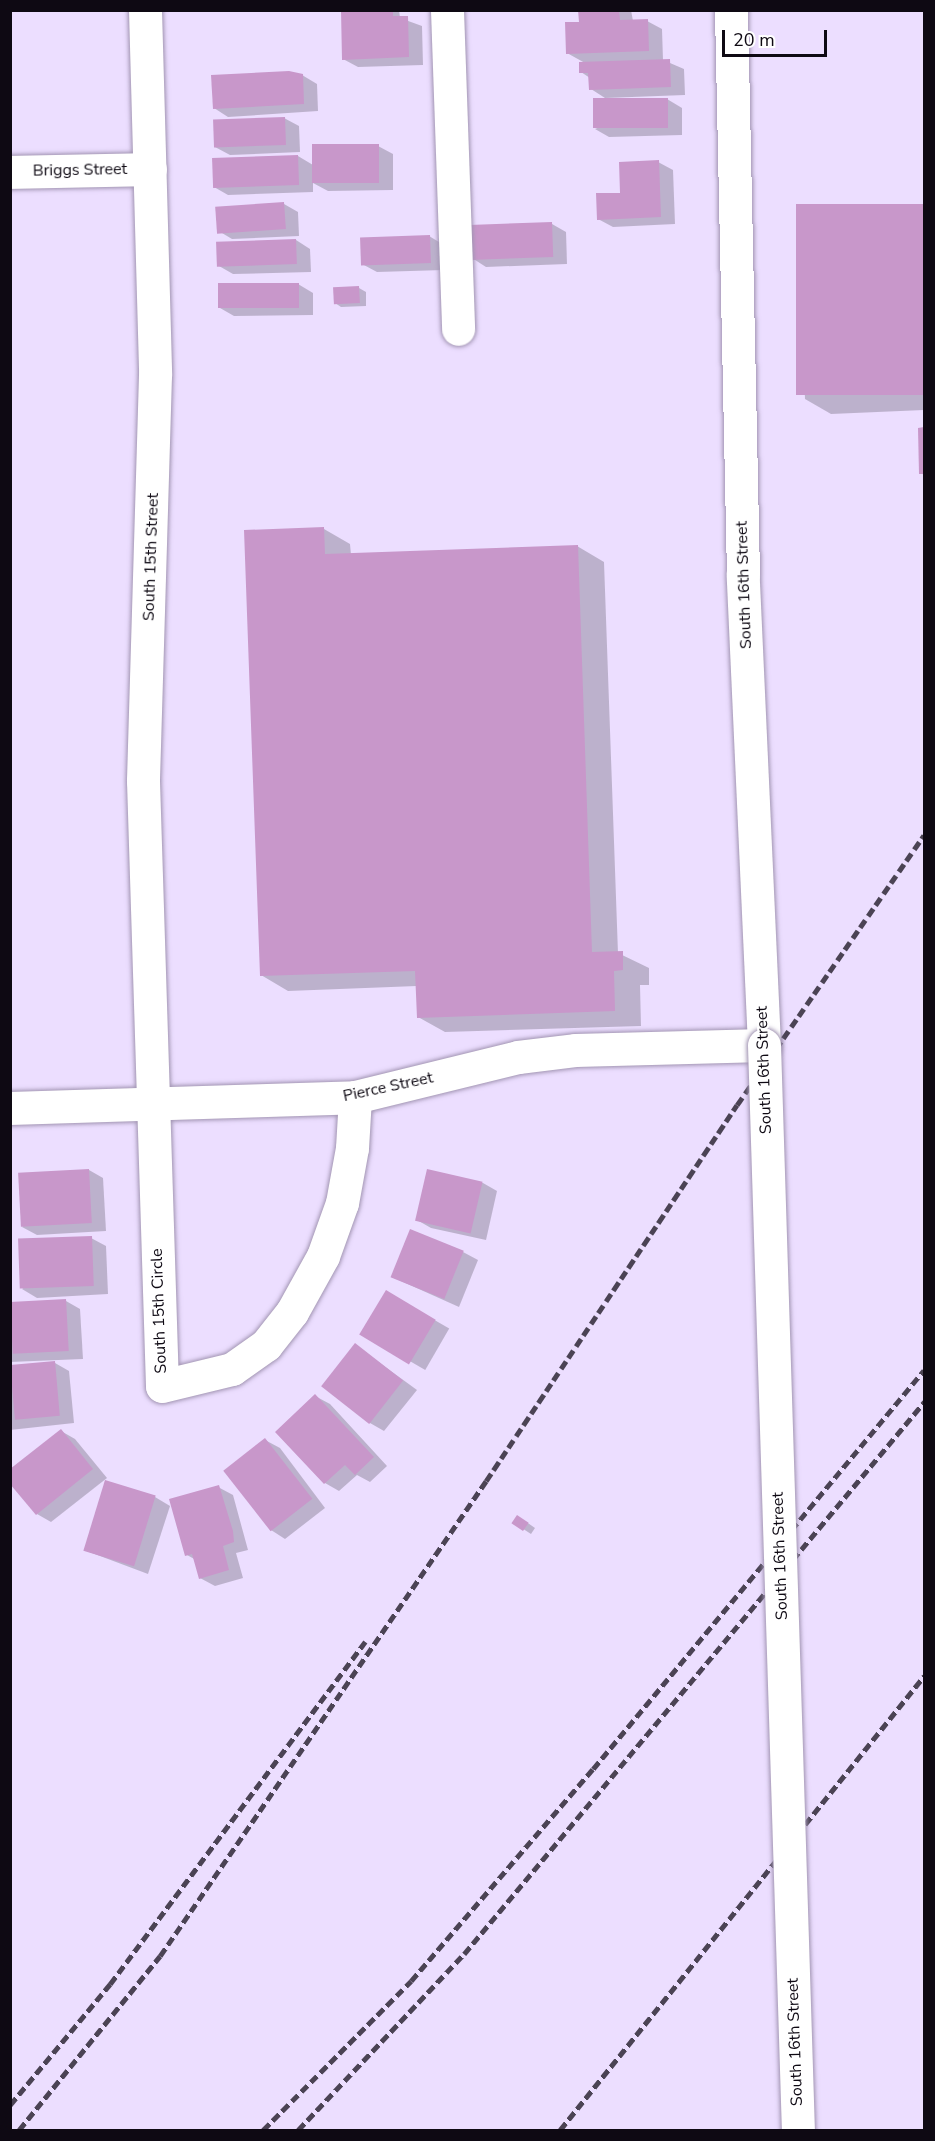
<!DOCTYPE html>
<html>
<head>
<meta charset="utf-8">
<style>
  body { margin:0 }
  #map { position:relative; width:935px; height:2141px; overflow:hidden; background:#ecdeff; font-family:"Nunito Sans",sans-serif }
  div>[style] { position:absolute }
  [style*='--x'] { left:calc(var(--x)*1px); top:calc(var(--y)*1px); width:calc(var(--w)*1px); rotate:calc(var(--a)*1deg) }
  .shadow>* { inset:0; background:#0003; transform-origin:0 0 }
  .building>* { inset:0; background:#c897ca; transform-origin:0 0 }
  .roads { filter:drop-shadow(0 0 2px #a295b3) drop-shadow(0 0 2px #a295b3) }
  .minor>* { height:33px; margin:-16.5px; padding:0 16.5px; transform-origin:16.5px; border-radius:16.5px; background:#fff }
  .rail>* { height:4.5px; margin-top:-2.25px; transform-origin:0; background:repeating-linear-gradient(90deg,#4b4354 0 9px,transparent 0 13.5px) }
  .bridges { filter:drop-shadow(0 0 2px #a295b3) drop-shadow(0 0 2px #a295b3) }
  .minor-bridge>* { height:33px; margin:-16.5px; padding:0 16.5px; transform-origin:16.5px; border-radius:16.5px; background:#fff }
  span { translate:-50% -50%; white-space:nowrap; text-align:center; line-height:1.15; -webkit-text-stroke:4.5px #fff; paint-order:stroke }
  .street-label { font-size:16px; color:#0e0913 }
  .frame { position:absolute; inset:0; border:12px solid #0e0913; pointer-events:none }
  .scale { position:absolute; left:722px; top:30px; width:105px; height:27px; box-sizing:border-box; border:3px solid #0e0913; border-top:0; padding-left:8px; font-size:18px; line-height:21px; white-space:nowrap; color:#0e0913; -webkit-text-stroke:4px #fff; paint-order:stroke }
</style>
</head>
<body>
<div id="map">
  <div class="shadow">
    <div style="clip-path:polygon(342px 10px,399px 10px,400px 18px,422px 26px,423px 65px,358px 67px,343px 59px)"></div>
    <div style="clip-path:polygon(580px 10px,631px 10px,633px 21px,647px 21px,662px 29px,663px 60px,684px 69px,685px 95px,605px 98px,591px 89px,590px 78px,581px 72px,585px 63px,567px 53px,580px 23px)"></div>
    <div style="clip-path:polygon(302px 75px,317px 84px,318px 111px,228px 117px,214px 108px)"></div>
    <div style="clip-path:polygon(667px 99px,682px 108px,682px 135px,609px 137px,595px 129px)"></div>
    <div style="clip-path:polygon(284px 118px,299px 126px,300px 152px,230px 155px,215px 147px)"></div>
    <div style="clip-path:polygon(378px 146px,393px 154px,393px 190px,328px 191px,313px 183px,313px 192px,228px 195px,214px 187px,298px 156px,313px 165px)"></div>
    <div style="clip-path:polygon(658px 162px,673px 170px,675px 224px,613px 227px,598px 219px)"></div>
    <div style="clip-path:polygon(284px 204px,298px 212px,299px 236px,232px 239px,217px 230px)"></div>
    <div style="clip-path:polygon(924px 206px,924px 410px,831px 414px,805px 399px,797px 211px)"></div>
    <div style="clip-path:polygon(552px 224px,566px 232px,567px 264px,486px 267px,472px 258px)"></div>
    <div style="clip-path:polygon(429px 236px,444px 245px,444px 270px,377px 272px,362px 264px)"></div>
    <div style="clip-path:polygon(296px 240px,310px 249px,311px 272px,233px 274px,219px 266px,218px 244px)"></div>
    <div style="clip-path:polygon(298px 284px,313px 293px,313px 315px,234px 316px,220px 308px)"></div>
    <div style="clip-path:polygon(359px 288px,366px 292px,366px 306px,341px 307px,335px 303px)"></div>
    <div style="clip-path:polygon(920px 429px,924px 429px,924px 475px,921px 473px)"></div>
    <div style="clip-path:polygon(324px 529px,350px 544px,351px 555px,577px 546px,604px 562px,618px 953px,649px 968px,649px 985px,640px 985px,641px 1026px,445px 1032px,418px 1017px,417px 986px,288px 991px,261px 975px)"></div>
    <div style="clip-path:polygon(89px 1170px,103px 1178px,106px 1231px,37px 1235px,22px 1227px)"></div>
    <div style="clip-path:polygon(428px 1171px,483px 1183px,497px 1191px,486px 1240px,431px 1228px,417px 1220px)"></div>
    <div style="clip-path:polygon(91px 1238px,106px 1246px,108px 1294px,37px 1298px,22px 1289px)"></div>
    <div style="clip-path:polygon(463px 1252px,478px 1260px,459px 1307px,392px 1277px)"></div>
    <div style="left:386px;top:1292px;width:73px;height:48px;rotate:30deg"></div>
    <div style="clip-path:polygon(66px 1301px,80px 1309px,83px 1359px,10px 1362px,10px 1303px)"></div>
    <div style="clip-path:polygon(355px 1345px,417px 1390px,384px 1431px,370px 1423px)"></div>
    <div style="clip-path:polygon(55px 1363px,69px 1371px,74px 1423px,10px 1430px,10px 1367px)"></div>
    <div style="clip-path:polygon(315px 1396px,330px 1404px,387px 1466px,370px 1482px,357px 1475px,339px 1491px,325px 1483px)"></div>
    <div style="clip-path:polygon(61px 1431px,75px 1439px,107px 1478px,51px 1522px,37px 1514px)"></div>
    <div style="clip-path:polygon(265px 1440px,280px 1448px,325px 1508px,285px 1539px,271px 1530px)"></div>
    <div style="clip-path:polygon(218px 1487px,233px 1495px,248px 1550px,236px 1553px,243px 1578px,215px 1586px,200px 1578px,196px 1560px,187px 1555px)"></div>
    <div style="clip-path:polygon(155px 1497px,170px 1506px,148px 1574px,84px 1550px)"></div>
    <div style="clip-path:polygon(525px 1521px,535px 1528px,531px 1534px,514px 1523px)"></div>
  </div>
  <div class="building">
    <div style="clip-path:polygon(341px 10px,393px 10px,393px 16px,408px 16px,409px 57px,342px 60px)"></div>
    <div style="clip-path:polygon(578px 10px,619px 10px,620px 20px,648px 19px,649px 51px,566px 54px,565px 22px,579px 22px)"></div>
    <div style="clip-path:polygon(670px 59px,671px 87px,589px 90px,588px 73px,579px 73px,579px 62px)"></div>
    <div style="clip-path:polygon(289px 71px,303px 74px,304px 104px,213px 109px,211px 75px)"></div>
    <div style="left:668px;top:98px;width:30px;height:75px;rotate:90deg"></div>
    <div style="left:285px;top:117px;width:28px;height:72px;rotate:88deg"></div>
    <div style="left:379px;top:144px;width:39px;height:67px;rotate:90deg"></div>
    <div style="left:298px;top:155px;width:30px;height:86px;rotate:88deg"></div>
    <div style="clip-path:polygon(659px 160px,661px 217px,597px 220px,596px 193px,620px 193px,619px 162px)"></div>
    <div style="left:284px;top:202px;width:27px;height:69px;rotate:86deg"></div>
    <div style="left:924px;top:204px;width:191px;height:128px;rotate:90deg"></div>
    <div style="left:552px;top:222px;width:35px;height:83px;rotate:88deg"></div>
    <div style="left:430px;top:235px;width:28px;height:70px;rotate:88deg"></div>
    <div style="left:296px;top:239px;width:25px;height:80px;rotate:88deg"></div>
    <div style="left:299px;top:283px;width:25px;height:81px;rotate:90deg"></div>
    <div style="left:359px;top:286px;width:17px;height:26px;rotate:87deg"></div>
    <div style="clip-path:polygon(924px 427px,924px 474px,919px 474px,918px 428px)"></div>
    <div style="clip-path:polygon(324px 527px,325px 554px,578px 545px,592px 952px,623px 951px,623px 970px,614px 971px,615px 1011px,417px 1018px,415px 971px,260px 976px,244px 530px)"></div>
    <div style="left:89px;top:1169px;width:54px;height:71px;rotate:87deg"></div>
    <div style="left:427px;top:1169px;width:57px;height:53px;rotate:13deg"></div>
    <div style="left:410px;top:1229px;width:58px;height:52px;rotate:22deg"></div>
    <div style="left:92px;top:1236px;width:50px;height:74px;rotate:88deg"></div>
    <div style="left:386px;top:1290px;width:58px;height:52px;rotate:31deg"></div>
    <div style="left:66px;top:1299px;width:52px;height:56px;rotate:87deg"></div>
    <div style="left:355px;top:1343px;width:61px;height:55px;rotate:38deg"></div>
    <div style="left:55px;top:1361px;width:55px;height:45px;rotate:85deg"></div>
    <div style="clip-path:polygon(315px 1394px,374px 1457px,355px 1475px,345px 1465px,324px 1484px,275px 1432px)"></div>
    <div style="clip-path:polygon(61px 1429px,93px 1469px,36px 1515px,10px 1484px,10px 1469px)"></div>
    <div style="left:265px;top:1438px;width:77px;height:53px;rotate:52deg"></div>
    <div style="left:105px;top:1480px;width:53px;height:74px;rotate:17deg"></div>
    <div style="clip-path:polygon(219px 1485px,233px 1531px,234px 1542px,223px 1546px,229px 1570px,199px 1579px,192px 1554px,185px 1556px,169px 1499px)"></div>
    <div style="left:517px;top:1515px;width:14px;height:10px;rotate:34deg"></div>
  </div>
  <div class="roads">
    <div class="minor">
      <div style="--x:145;--y:10;--w:365;--a:88.4"></div>
      <div style="--x:155;--y:375;--w:406;--a:91.7"></div>
      <div style="--x:143;--y:781;--w:605;--a:88.2"></div>
      <div style="--x:162;--y:1386;--w:72;--a:-13.7"></div>
      <div style="--x:232;--y:1369;--w:42;--a:-35.2"></div>
      <div style="--x:266;--y:1345;--w:42;--a:-51.8"></div>
      <div style="--x:292;--y:1312;--w:64;--a:-61"></div>
      <div style="--x:323;--y:1256;--w:56;--a:-70.3"></div>
      <div style="--x:342;--y:1203;--w:56;--a:-79.7"></div>
      <div style="--x:352;--y:1148;--w:51;--a:-86.6"></div>
      <div style="--x:447;--y:10;--w:319;--a:88"></div>
      <div style="--x:10;--y:172;--w:140;--a:-1.2"></div>
      <div style="--x:10;--y:1108;--w:345;--a:-1.8"></div>
      <div style="--x:355;--y:1097;--w:168;--a:-13.8"></div>
      <div style="--x:518;--y:1057;--w:57;--a:-7"></div>
      <div style="--x:575;--y:1050;--w:189;--a:-1.5"></div>
      <div style="--x:764;--y:1045;--w:470;--a:-92.6"></div>
      <div style="--x:743;--y:575;--w:565;--a:-91.22"></div>
    </div>
  </div>
  <div class="rail">
    <div style="--x:10;--y:2105;--w:157;--a:-50.4"></div>
    <div style="--x:110;--y:1984;--w:427;--a:-53.3"></div>
    <div style="--x:19;--y:2130;--w:224;--a:-51"></div>
    <div style="--x:160;--y:1956;--w:576;--a:-55.54"></div>
    <div style="--x:486;--y:1481;--w:452;--a:-56.3"></div>
    <div style="--x:737;--y:1105;--w:328;--a:-55.3"></div>
    <div style="--x:263;--y:2130;--w:210;--a:-45.2"></div>
    <div style="--x:411;--y:1981;--w:279;--a:-49.4"></div>
    <div style="--x:593;--y:1769;--w:518;--a:-50.32"></div>
    <div style="--x:298;--y:2130;--w:242;--a:-46.7"></div>
    <div style="--x:464;--y:1954;--w:719;--a:-50.19"></div>
    <div style="--x:560;--y:2130;--w:582;--a:-51.28"></div>
  </div>
  <div class="bridges">
    <div class="minor-bridge">
      <div style="--x:764;--y:1045;--w:1086;--a:88.21"></div>
    </div>
  </div>
  <div class="street-label">
    <span style="left:80px;top:170px;rotate:-1deg">Briggs Street</span>
    <span style="left:151px;top:557px;rotate:-88deg">South 15th Street</span>
    <span style="left:744px;top:585px;rotate:-92deg">South 16th Street</span>
    <span style="left:764px;top:1070px;rotate:-92deg">South 16th Street</span>
    <span style="left:388px;top:1087px;rotate:-12deg">Pierce Street</span>
    <span style="left:159px;top:1311px;rotate:-92deg">South 15th Circle</span>
    <span style="left:780px;top:1556px;rotate:-92deg">South 16th Street</span>
    <span style="left:795px;top:2042px;rotate:-92deg">South 16th Street</span>
  </div>
  <div class="frame"></div>
  <div class="scale">20 m</div>
</div>
</body>
</html>
